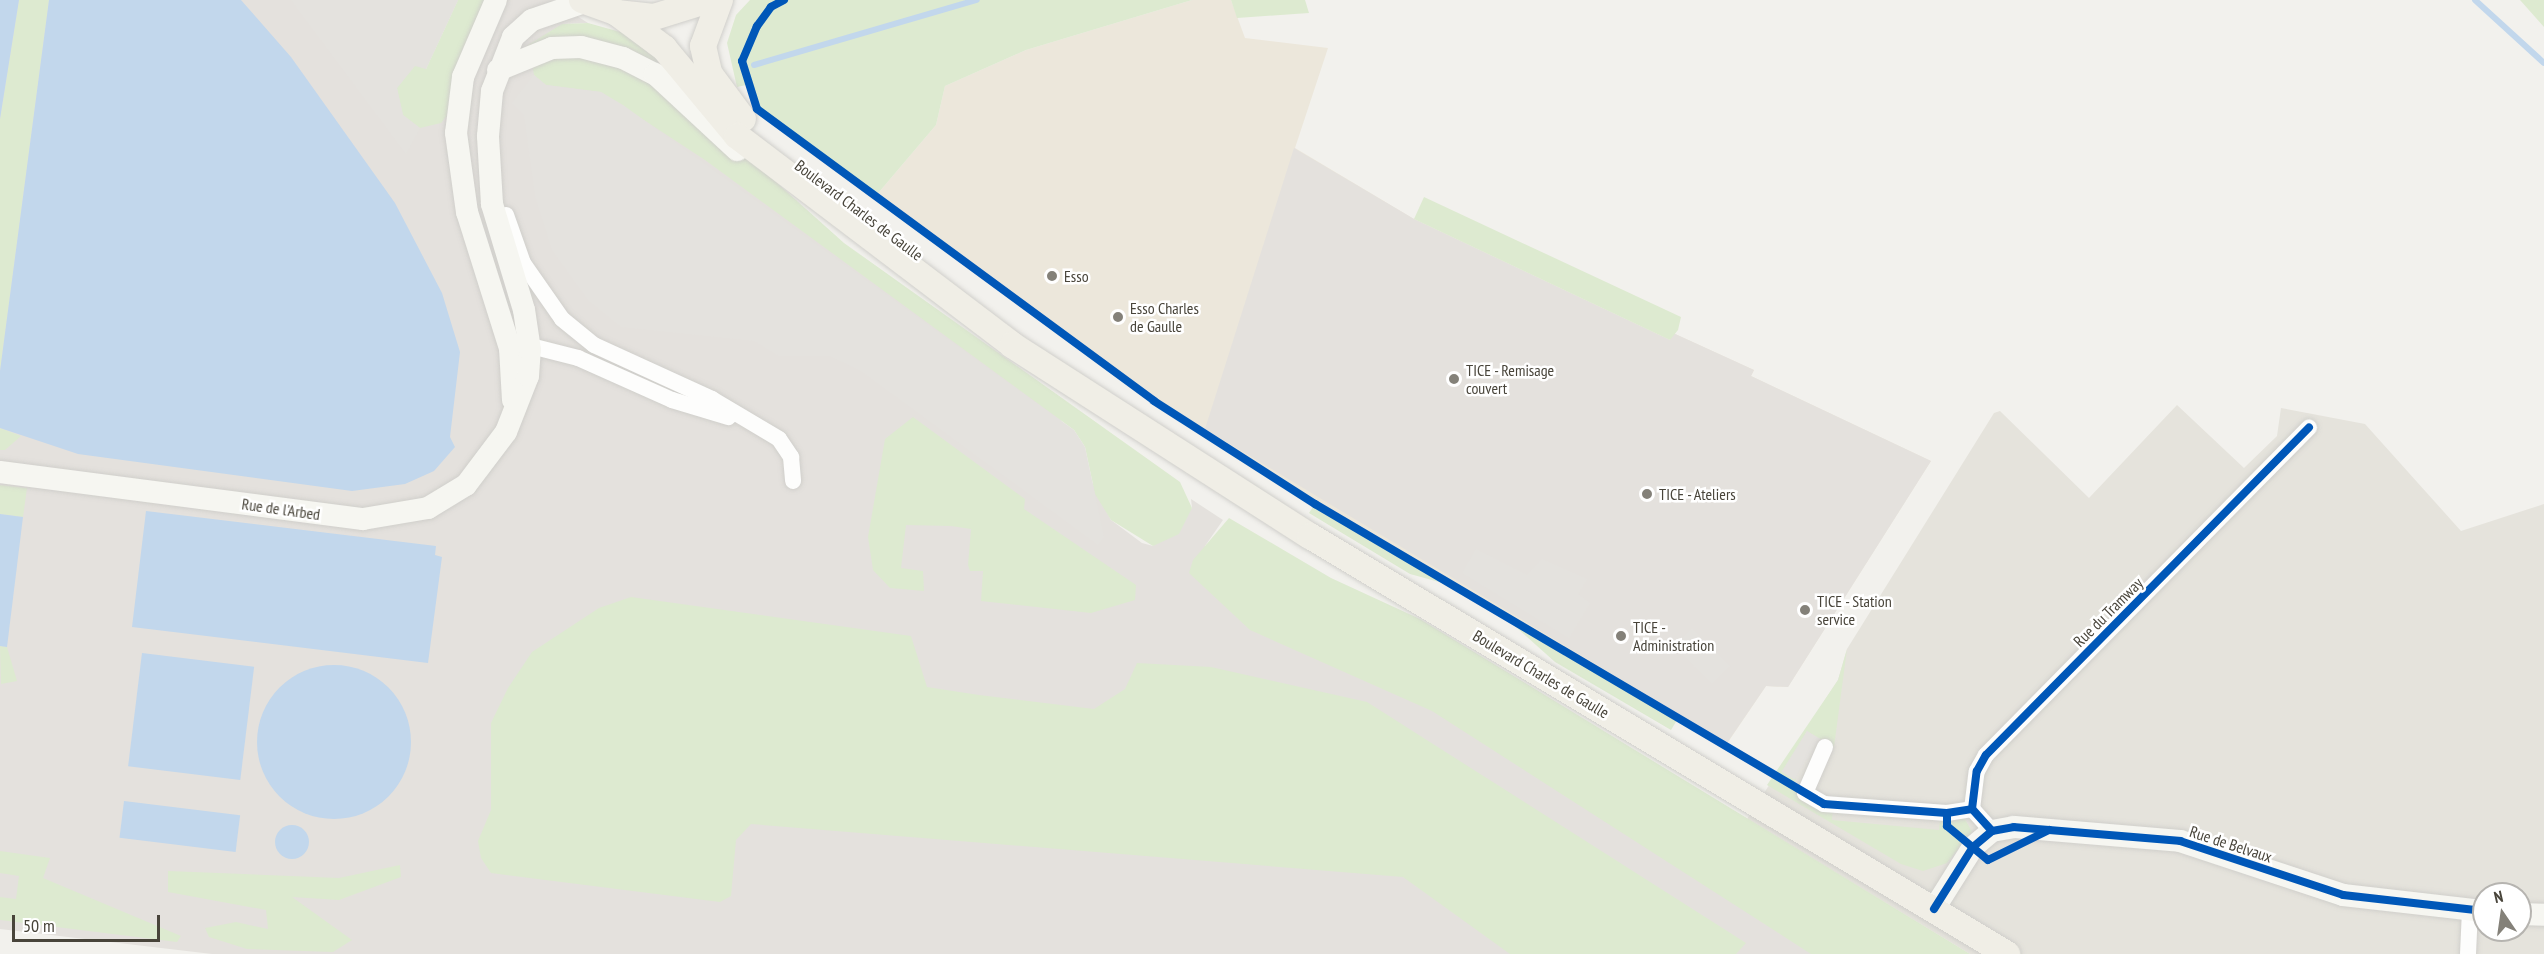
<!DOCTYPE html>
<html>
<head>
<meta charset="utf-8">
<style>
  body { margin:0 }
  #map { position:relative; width:2544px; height:954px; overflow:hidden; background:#f2f1ed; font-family:"PT Sans Narrow",sans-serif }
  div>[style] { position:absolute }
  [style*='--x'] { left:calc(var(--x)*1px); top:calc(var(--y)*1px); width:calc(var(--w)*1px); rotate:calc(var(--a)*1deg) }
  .residential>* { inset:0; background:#e5e3dc }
  .commercial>* { inset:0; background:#ece7db }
  .industrial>* { inset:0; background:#e4e1dd }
  .green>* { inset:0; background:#ddead0 }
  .parking>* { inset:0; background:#e4e2de; transform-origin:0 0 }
  .water>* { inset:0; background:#c2d7ec; transform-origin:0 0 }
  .round { border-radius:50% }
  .stream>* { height:6px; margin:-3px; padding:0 3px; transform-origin:3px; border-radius:3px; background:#c2d7ec }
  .roads { filter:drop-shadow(0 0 2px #d0cfcb) drop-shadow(0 0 2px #d0cfcb) }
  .street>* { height:16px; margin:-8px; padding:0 8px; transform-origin:8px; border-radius:8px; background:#fdfdfc }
  .secondary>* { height:22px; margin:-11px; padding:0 11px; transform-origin:11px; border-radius:11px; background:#f6f6f1 }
  .primary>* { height:26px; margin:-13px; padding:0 13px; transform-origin:13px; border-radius:13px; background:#f0eee6 }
  .cycleway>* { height:8px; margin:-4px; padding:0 4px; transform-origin:4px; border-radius:4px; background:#0057b8 }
  .dots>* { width:16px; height:16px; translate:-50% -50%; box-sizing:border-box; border:3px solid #fff; border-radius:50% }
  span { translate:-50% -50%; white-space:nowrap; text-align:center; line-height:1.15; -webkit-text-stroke:5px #fff; paint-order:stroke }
  .street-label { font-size:16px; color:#48443a }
  .poi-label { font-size:16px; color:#48443a }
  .left { translate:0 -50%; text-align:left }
  .north { position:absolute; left:2472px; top:882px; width:60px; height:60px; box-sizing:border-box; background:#fff; border:2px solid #b6b4b0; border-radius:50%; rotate:347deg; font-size:16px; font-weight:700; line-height:24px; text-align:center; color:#48443a }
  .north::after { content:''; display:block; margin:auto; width:21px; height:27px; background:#848179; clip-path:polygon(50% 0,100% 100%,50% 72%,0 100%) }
  .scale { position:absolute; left:12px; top:915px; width:148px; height:27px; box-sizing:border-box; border:3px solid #48443a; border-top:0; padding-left:8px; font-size:18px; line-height:21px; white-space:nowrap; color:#48443a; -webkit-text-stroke:4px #fff; paint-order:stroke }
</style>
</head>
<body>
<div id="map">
  <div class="residential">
    <div style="clip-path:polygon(evenodd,2177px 405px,2244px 468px,2277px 436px,2281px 408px,2365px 424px,2461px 531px,2544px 504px,2544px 954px,1970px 954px,1747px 819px,1838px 680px,1847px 649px,1994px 413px,2000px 411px,2089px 498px,2177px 405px,2484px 894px,2520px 894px,2520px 930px,2484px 930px,2484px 894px)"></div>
  </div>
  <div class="commercial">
    <div style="clip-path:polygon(1192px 0,1231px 0,1245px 38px,1328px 48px,1295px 148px,1414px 219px,1670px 340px,1673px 333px,1754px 370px,1751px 376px,1931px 461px,1788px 687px,1766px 686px,1724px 748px,1315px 504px,1154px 401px,874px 198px,936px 125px,945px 86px,1026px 50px)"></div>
  </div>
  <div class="industrial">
    <div style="clip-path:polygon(0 0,458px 0,426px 69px,398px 103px,489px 0,552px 0,588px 23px,562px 24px,1059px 417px,1111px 520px,1142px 543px,1153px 546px,1192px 508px,1191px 499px,1223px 520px,1205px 546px,1840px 954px,212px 954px,0 929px)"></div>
    <div style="clip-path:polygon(1294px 148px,1414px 219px,1670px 340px,1673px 333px,1754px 370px,1751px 376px,1931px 461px,1788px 687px,1766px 686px,1727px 743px,1205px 429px)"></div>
  </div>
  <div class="green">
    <div style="clip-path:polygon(19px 0,49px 0,0 371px,0 119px)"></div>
    <div style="clip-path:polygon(458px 0,489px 0,453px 108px,441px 123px,420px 128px,403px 115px,397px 88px,415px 65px,426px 69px)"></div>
    <div style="clip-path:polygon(750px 0,1192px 0,1026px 50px,945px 86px,936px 125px,874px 198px,757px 109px,746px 85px,737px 87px,727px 43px,736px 15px)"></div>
    <div style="clip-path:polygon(1231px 0,1305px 0,1309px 13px,1237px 18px)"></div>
    <div style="clip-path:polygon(2520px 0,2544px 0,2544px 27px)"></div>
    <div style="clip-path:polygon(588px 23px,642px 38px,767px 174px,844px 243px,1180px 482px,1192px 508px,1179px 534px,1153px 546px,1111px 520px,1095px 494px,1085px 447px,1074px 430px,705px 160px,601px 92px,546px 85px,534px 75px,528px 45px,562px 24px)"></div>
    <div style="clip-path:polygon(1424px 197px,1681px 317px,1678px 330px,1670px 340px,1414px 219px)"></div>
    <div style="clip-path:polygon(913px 417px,1025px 499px,1024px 509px,1136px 585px,1135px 600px,1091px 613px,981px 601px,983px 571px,970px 571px,968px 565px,971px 529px,951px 526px,906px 525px,901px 568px,923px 571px,924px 591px,890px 588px,873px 570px,868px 537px,885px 439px)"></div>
    <div style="clip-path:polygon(0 428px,21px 436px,5px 450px,0 450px)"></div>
    <div style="clip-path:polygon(0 485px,27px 488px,23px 517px,0 514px)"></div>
    <div style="clip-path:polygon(1315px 504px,1450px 585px,1410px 574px,1309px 513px)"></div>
    <div style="clip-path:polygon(1229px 518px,1331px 578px,1420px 619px,1970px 954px,1811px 954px,1432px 711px,1250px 630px,1189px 573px,1193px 560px)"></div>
    <div style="clip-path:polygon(631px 597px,911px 636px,927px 687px,979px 695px,1094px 709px,1125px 689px,1137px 663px,1211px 667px,1367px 702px,1746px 943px,1736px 954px,1510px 954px,1403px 877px,751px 824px,736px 840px,731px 896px,720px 902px,491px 873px,481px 858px,478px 841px,491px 810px,491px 723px,508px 688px,532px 652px,599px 608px)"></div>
    <div style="clip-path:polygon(1507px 619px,1677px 720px,1671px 730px,1555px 662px)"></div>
    <div style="clip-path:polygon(0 646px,7px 647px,17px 681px,1px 684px)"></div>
    <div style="clip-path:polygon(1847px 649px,1834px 747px,1807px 731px,1783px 772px,1796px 779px,1793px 786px,1833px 805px,1832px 820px,1939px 830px,1940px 818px,1965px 819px,1972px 832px,1947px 863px,1923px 871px,1901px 864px,1767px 785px,1838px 680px)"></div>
    <div style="clip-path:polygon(0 851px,50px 858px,43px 878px,181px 936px,177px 942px,0 920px,0 897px,16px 899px,19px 876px,0 873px)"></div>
    <div style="clip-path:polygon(400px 865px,401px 877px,339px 900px,292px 897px,352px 940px,333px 952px,247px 949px,209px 937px,205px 928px,236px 922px,268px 929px,266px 910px,168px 892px,168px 871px,339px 878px)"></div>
  </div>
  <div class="parking">
    <div style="clip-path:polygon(291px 0,458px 0,426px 69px,415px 66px,397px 88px,403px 115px,420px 128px,406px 154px)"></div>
    <div style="clip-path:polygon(534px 75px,546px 85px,601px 92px,623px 105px,1074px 430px,1085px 447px,1104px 537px,1098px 545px,861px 371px,830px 356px,779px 356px,754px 341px,621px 327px,588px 300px,552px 250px,535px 196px,524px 115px,512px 103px)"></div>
    <div style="clip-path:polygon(1476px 549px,1527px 575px,1542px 559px,1587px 579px,1578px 594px,1590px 603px,1569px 638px,1462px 573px)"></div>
    <div style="left:1692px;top:628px;width:54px;height:26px;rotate:45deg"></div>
    <div style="left:1807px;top:731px;width:15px;height:48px;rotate:32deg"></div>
  </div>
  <div class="water">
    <div style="clip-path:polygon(0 0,19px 0,0 119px)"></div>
    <div style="clip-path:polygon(49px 0,241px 0,291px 57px,395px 203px,442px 293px,460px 352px,450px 437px,455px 447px,434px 471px,405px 484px,352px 491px,78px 454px,0 428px,0 371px)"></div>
    <div style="clip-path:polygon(146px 511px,436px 546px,435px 555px,442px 557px,428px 663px,132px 627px)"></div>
    <div style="clip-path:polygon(0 514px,23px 517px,7px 647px,0 646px)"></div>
    <div style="left:142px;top:653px;width:113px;height:114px;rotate:7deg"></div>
    <div class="round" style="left:257px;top:665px;width:154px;height:154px"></div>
    <div style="left:124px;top:801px;width:117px;height:37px;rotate:7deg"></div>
    <div class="round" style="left:275px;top:825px;width:34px;height:34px"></div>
  </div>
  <div class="stream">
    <div style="--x:2475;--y:0;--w:93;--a:42.4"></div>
    <div style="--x:754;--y:65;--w:232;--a:-16.3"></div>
  </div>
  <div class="roads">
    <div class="street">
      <div style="--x:506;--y:215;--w:51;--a:70.5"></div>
      <div style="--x:523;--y:263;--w:68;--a:55.1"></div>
      <div style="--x:562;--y:319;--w:41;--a:39.1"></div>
      <div style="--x:594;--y:345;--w:130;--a:24.6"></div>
      <div style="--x:712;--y:399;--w:78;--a:30.8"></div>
      <div style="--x:779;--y:439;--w:22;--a:56"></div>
      <div style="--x:791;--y:457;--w:24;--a:85"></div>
      <div style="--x:523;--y:344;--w:57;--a:14.3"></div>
      <div style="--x:578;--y:358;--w:103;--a:24.1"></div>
      <div style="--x:672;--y:400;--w:59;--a:16.9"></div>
      <div style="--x:1825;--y:747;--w:50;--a:113.5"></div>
      <div style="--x:1805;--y:793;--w:22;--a:30"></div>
      <div style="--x:1824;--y:804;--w:123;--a:4.2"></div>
      <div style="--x:1947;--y:813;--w:25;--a:-9"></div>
      <div style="--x:1992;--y:831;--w:30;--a:-132"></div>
      <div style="--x:1972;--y:809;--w:38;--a:-83"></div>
      <div style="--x:1977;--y:771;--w:18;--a:-61"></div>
      <div style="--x:1986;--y:755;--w:460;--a:-45.4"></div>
      <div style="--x:2468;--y:954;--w:44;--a:-87.4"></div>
    </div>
    <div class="secondary">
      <div style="--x:496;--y:0;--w:84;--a:113.2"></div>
      <div style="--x:463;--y:77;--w:56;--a:97.1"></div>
      <div style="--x:456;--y:133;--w:80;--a:82.1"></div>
      <div style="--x:467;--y:212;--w:143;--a:72.5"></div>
      <div style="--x:510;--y:348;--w:52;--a:86.7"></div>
      <div style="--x:498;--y:70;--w:58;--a:-22.2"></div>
      <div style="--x:552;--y:48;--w:29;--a:-2"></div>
      <div style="--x:581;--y:47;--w:43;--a:14.7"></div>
      <div style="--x:623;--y:58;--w:36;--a:27"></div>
      <div style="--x:655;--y:74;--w:112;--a:42.8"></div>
      <div style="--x:0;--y:472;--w:366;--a:7.4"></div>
      <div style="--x:363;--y:519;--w:66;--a:-9.6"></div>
      <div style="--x:428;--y:508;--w:44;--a:-31.2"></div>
      <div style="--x:466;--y:485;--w:66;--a:-53"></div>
      <div style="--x:506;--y:432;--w:60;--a:-68.6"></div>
      <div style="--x:528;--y:376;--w:26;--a:-86"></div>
      <div style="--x:530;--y:350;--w:40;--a:-98.5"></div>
      <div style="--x:524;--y:310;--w:111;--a:-106.8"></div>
      <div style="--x:492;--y:204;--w:68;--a:-93.4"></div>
      <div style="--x:488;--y:136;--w:45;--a:-84.9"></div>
      <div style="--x:492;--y:91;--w:58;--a:-68.7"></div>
      <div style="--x:513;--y:37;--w:25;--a:-42"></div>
      <div style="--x:532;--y:20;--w:56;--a:-18.8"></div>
      <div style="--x:1934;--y:909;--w:73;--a:-57.8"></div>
      <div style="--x:1973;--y:847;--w:25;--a:-40"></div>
      <div style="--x:1992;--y:831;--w:22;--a:-10"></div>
      <div style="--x:2014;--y:827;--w:167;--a:4.8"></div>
      <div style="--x:2180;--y:841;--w:172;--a:18.3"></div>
      <div style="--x:2343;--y:895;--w:142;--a:6.5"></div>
      <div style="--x:2520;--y:914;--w:24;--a:2"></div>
    </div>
    <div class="primary">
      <div style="--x:582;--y:0;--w:37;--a:20"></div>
      <div style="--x:617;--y:13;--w:37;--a:6"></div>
      <div style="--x:654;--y:17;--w:58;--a:-17.2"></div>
      <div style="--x:720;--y:0;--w:49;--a:110.3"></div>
      <div style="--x:703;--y:46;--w:28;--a:77"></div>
      <div style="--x:709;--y:73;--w:57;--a:53.5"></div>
      <div style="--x:617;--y:13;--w:59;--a:36.7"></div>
      <div style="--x:664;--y:48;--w:114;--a:50.3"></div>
      <div style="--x:737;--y:136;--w:345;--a:37.2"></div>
      <div style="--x:1012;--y:345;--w:354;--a:32.7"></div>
      <div style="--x:1310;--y:536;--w:813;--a:30.95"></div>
    </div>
  </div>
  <div class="cycleway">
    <div style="--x:784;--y:0;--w:15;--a:152"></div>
    <div style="--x:771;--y:7;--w:24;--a:126"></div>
    <div style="--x:757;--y:26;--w:38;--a:113"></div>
    <div style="--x:742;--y:61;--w:50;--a:72.6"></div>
    <div style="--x:757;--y:109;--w:493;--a:36.3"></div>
    <div style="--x:1154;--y:401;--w:191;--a:32.6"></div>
    <div style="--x:1315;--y:504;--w:591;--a:30.51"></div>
    <div style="--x:1824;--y:804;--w:123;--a:4.2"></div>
    <div style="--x:1947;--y:813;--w:25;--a:-9"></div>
    <div style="--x:1947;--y:813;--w:13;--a:90"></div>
    <div style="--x:1947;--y:826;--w:53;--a:39.7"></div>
    <div style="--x:1988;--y:860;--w:68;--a:-26.2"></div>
    <div style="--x:1992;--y:831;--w:30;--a:-132"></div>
    <div style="--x:1972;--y:809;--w:38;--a:-83"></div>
    <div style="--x:1977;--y:771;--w:18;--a:-61"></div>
    <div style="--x:1986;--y:755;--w:460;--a:-45.4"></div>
    <div style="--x:1934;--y:909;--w:73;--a:-57.8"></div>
    <div style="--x:1973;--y:847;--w:25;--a:-40"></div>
    <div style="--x:1992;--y:831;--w:22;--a:-10"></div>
    <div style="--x:2014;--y:827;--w:167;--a:4.8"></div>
    <div style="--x:2180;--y:841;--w:172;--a:18.3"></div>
    <div style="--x:2343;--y:895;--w:142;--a:6.5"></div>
  </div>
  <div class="dots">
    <div style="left:1052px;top:276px;background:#848179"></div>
    <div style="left:1118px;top:317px;background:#848179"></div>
    <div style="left:1454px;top:379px;background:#848179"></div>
    <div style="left:1647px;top:494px;background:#848179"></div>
    <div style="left:1805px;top:610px;background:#848179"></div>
    <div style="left:1621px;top:636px;background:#848179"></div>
  </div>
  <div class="street-label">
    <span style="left:859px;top:210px;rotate:37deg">Boulevard Charles de Gaulle</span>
    <span style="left:281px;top:509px;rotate:8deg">Rue de l'Arbed</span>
    <span style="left:2108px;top:612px;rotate:-45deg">Rue du Tramway</span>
    <span style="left:1541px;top:674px;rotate:31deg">Boulevard Charles de Gaulle</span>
    <span style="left:2231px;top:844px;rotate:18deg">Rue de Belvaux</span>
  </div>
  <div class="poi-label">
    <span class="left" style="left:1064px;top:276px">Esso</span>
    <span class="left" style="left:1130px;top:317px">Esso Charles<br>de Gaulle</span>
    <span class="left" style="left:1466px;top:379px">TICE - Remisage<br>couvert</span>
    <span class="left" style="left:1659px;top:494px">TICE - Ateliers</span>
    <span class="left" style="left:1817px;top:610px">TICE - Station<br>service</span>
    <span class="left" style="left:1633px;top:636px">TICE -<br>Administration</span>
  </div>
  <div class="north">N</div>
  <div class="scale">50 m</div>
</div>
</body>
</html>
